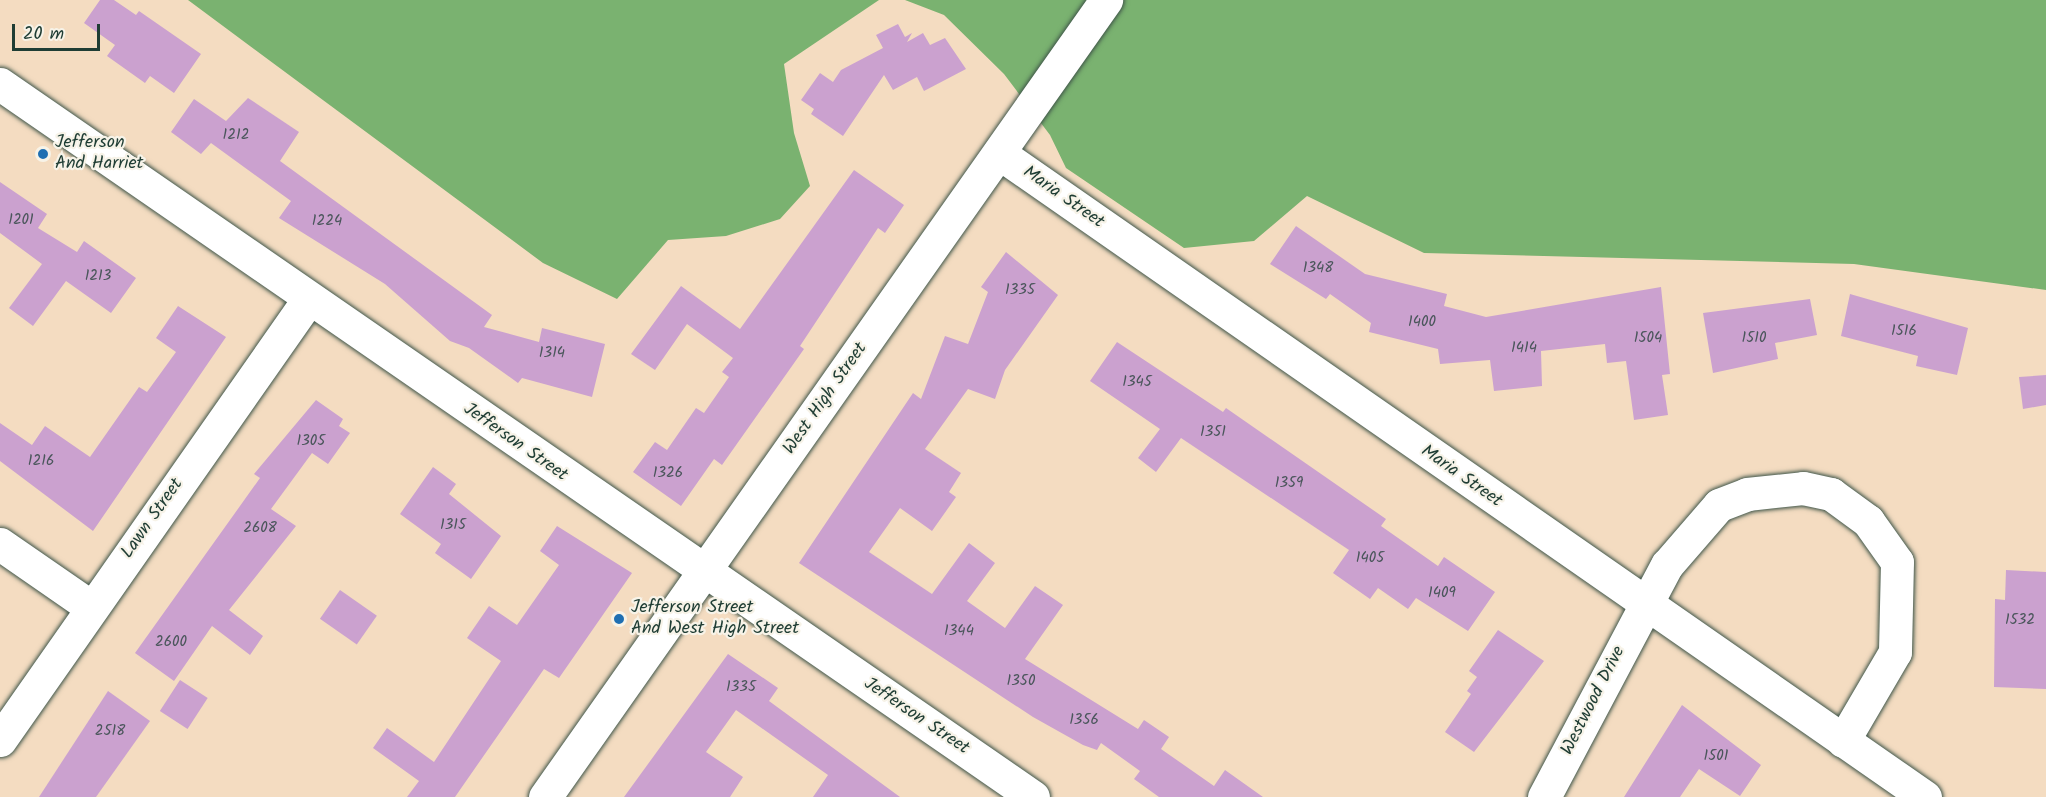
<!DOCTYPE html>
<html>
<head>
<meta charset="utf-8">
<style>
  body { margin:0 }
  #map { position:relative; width:2046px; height:797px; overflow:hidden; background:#f4dcc1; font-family:Kalam,sans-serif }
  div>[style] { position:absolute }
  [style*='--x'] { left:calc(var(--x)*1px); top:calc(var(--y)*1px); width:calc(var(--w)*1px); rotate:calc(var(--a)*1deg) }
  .forest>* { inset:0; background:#7ab270 }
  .building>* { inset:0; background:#cba1cf; transform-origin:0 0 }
  .roads { filter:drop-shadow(0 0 2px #3f5549) drop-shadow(0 0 2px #3f5549) }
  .minor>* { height:33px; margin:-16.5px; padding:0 16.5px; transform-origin:16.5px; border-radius:16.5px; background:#fff }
  .dots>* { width:16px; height:16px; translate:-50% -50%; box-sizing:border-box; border:3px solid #f7f3e8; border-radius:50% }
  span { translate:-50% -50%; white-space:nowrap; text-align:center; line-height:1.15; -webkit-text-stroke:4.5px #f7f3e8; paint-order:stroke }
  .number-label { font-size:15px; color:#4a565b }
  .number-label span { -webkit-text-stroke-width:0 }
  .poi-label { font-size:18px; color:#1f3d34 }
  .left { translate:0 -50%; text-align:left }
  .street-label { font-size:18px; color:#1f3d34 }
  .scale { position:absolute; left:12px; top:24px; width:88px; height:27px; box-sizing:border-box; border:3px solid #1f3d34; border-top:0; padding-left:8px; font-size:18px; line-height:21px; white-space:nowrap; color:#1f3d34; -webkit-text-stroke:4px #f7f3e8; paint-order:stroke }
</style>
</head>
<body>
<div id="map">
  <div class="forest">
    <div style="clip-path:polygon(188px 0,879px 0,784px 64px,794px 133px,810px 186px,780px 219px,726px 236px,668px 240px,617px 299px,543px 263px)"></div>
    <div style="clip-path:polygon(905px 0,2046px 0,2046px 290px,1854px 264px,1424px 253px,1307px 196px,1254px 241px,1184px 248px,1066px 168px,1050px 135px,1004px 74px,944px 15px)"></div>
  </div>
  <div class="building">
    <div style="clip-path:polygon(100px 0,114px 0,136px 15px,139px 11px,201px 54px,174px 93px,150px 76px,145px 83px,107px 56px,115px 45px,84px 23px)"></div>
    <div style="clip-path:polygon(898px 24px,905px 37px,912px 33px,907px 42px,923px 33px,930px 45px,945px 38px,966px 69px,924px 91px,917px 77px,893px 90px,884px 75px,843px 136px,811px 114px,814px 109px,801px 100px,820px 73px,833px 82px,841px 70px,883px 48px,876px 35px)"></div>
    <div style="clip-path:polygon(248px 98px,299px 132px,280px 161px,492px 315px,484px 327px,539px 342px,542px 328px,605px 344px,592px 397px,522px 378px,518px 383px,469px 348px,450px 341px,385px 284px,279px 218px,291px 201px,211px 143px,201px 154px,171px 132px,194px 99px,226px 121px)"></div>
    <div style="clip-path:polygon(854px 170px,904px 205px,885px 233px,878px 228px,800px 346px,804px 349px,722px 465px,714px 459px,681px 506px,633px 472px,655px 442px,667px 450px,696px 408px,704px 413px,729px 377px,722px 372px,733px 358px,687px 324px,655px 370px,631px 354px,681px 286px,740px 329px)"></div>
    <div style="clip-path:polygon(0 182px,47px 214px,38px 228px,77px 252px,84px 241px,136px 278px,111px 313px,66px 281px,33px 326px,9px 308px,42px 264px,0 233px)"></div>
    <div style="clip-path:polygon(1296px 226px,1365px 274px,1447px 294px,1444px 306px,1486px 317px,1661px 287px,1670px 374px,1662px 375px,1668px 415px,1634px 420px,1626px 361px,1607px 363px,1605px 344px,1541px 351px,1542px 386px,1494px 391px,1490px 360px,1440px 364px,1438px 349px,1369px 332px,1371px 323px,1330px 294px,1326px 299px,1270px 264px)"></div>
    <div style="clip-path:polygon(1006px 252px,1058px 295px,1005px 370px,995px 399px,968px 389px,925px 449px,961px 473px,949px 492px,956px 497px,932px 531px,900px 508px,869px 552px,932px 594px,969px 543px,995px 563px,967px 601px,1005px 628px,1035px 586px,1063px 605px,1025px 659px,1138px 729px,1144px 720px,1169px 737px,1161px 749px,1214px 786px,1225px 770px,1263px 797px,1159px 797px,1134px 779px,1140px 771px,1101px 743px,1097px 750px,1083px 745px,1033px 717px,799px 563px,913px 393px,921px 399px,945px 336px,968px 344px,988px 292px,981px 287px)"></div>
    <div style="clip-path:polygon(1850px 294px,1968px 328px,1957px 375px,1916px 366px,1918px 356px,1841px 336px)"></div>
    <div style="clip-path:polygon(1810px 299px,1817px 335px,1775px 343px,1778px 359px,1713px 373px,1703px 313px)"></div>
    <div style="clip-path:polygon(178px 306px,226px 337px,93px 531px,0 461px,0 423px,32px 445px,45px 426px,90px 457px,139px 387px,147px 392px,176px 352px,156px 338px)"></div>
    <div style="clip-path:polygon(1117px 342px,1223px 412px,1226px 408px,1386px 519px,1381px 526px,1438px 566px,1444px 557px,1495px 592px,1468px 631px,1416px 598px,1408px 609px,1378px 588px,1370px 599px,1333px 573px,1349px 550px,1181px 438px,1156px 472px,1138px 458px,1160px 429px,1090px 381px)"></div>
    <div style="clip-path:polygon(2046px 375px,2046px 405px,2023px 409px,2019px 377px)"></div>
    <div style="clip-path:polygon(316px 400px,343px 419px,339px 426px,350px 433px,328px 464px,312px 453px,271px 509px,296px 526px,229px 610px,263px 636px,250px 655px,212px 626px,174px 681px,135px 653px,260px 478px,254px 474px)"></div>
    <div style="clip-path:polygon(433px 467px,456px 484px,449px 494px,501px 536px,471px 579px,435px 553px,441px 544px,400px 514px)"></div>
    <div style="clip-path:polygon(557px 526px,632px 573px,559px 678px,544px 669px,455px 797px,407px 797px,419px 781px,373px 748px,387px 728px,434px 762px,501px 661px,467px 638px,489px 606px,517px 625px,559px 565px,540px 551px)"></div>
    <div style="clip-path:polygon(2006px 570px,2046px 572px,2046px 689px,1994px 687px,1995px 599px,2005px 600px)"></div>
    <div style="left:340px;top:590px;width:45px;height:35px;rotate:35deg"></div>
    <div style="clip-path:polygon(1498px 630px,1544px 661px,1474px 752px,1445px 732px,1471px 694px,1467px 691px,1477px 677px,1469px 671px)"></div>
    <div style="clip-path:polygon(728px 654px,778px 688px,769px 701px,900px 797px,813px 797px,828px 775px,736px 710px,706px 752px,743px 777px,730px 797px,624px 797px)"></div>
    <div style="left:180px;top:680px;width:33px;height:37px;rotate:33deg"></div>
    <div style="clip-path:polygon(108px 691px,150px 721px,96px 797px,39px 797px)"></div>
    <div style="clip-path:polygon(1682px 705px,1761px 765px,1740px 796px,1699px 769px,1680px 797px,1624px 797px)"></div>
  </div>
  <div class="roads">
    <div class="minor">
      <div style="--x:0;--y:84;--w:1255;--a:34.61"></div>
      <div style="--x:999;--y:153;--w:1128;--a:34.82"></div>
      <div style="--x:0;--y:544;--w:111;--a:34.7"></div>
      <div style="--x:0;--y:740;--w:537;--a:-55.01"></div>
      <div style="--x:545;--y:797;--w:975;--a:-54.86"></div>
      <div style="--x:1544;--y:797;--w:263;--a:-62.1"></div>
      <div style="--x:1667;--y:565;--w:79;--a:-49.1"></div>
      <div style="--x:1719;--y:505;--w:30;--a:-21"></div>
      <div style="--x:1747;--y:494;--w:56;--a:-6.1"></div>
      <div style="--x:1803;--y:488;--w:29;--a:12"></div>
      <div style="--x:1831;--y:494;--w:46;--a:36.1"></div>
      <div style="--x:1868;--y:521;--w:50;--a:54.7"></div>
      <div style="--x:1897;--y:562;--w:90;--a:91.3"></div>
      <div style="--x:1895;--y:652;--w:103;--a:120.3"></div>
    </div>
  </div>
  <div class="dots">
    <div style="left:43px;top:154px;background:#1f6fb2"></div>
    <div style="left:619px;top:619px;background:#1f6fb2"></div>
  </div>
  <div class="number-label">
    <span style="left:236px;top:136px">1212</span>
    <span style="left:21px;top:221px">1201</span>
    <span style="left:327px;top:222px">1224</span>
    <span style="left:1318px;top:269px">1348</span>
    <span style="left:98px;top:277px">1213</span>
    <span style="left:1020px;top:291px">1335</span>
    <span style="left:1422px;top:323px">1400</span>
    <span style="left:1904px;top:332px">1516</span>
    <span style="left:1648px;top:339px">1504</span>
    <span style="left:1754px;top:339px">1510</span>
    <span style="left:1524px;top:349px">1414</span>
    <span style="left:552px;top:354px">1314</span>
    <span style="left:1137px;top:383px">1345</span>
    <span style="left:1213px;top:433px">1351</span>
    <span style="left:311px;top:442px">1305</span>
    <span style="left:41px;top:462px">1216</span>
    <span style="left:668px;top:474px">1326</span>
    <span style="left:1289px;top:484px">1359</span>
    <span style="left:453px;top:526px">1315</span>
    <span style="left:260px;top:529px">2608</span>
    <span style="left:1370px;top:559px">1405</span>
    <span style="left:1442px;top:594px">1409</span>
    <span style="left:2020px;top:621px">1532</span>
    <span style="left:959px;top:632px">1344</span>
    <span style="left:171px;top:643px">2600</span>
    <span style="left:1021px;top:682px">1350</span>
    <span style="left:741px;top:688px">1335</span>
    <span style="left:1084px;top:721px">1356</span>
    <span style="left:110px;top:732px">2518</span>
    <span style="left:1716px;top:757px">1501</span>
  </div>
  <div class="poi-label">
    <span class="left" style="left:55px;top:154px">Jefferson<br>And Harriet</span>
    <span class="left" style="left:631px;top:619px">Jefferson Street<br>And West High Street</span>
  </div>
  <div class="street-label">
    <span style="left:1063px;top:198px;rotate:35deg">Maria Street</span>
    <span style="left:826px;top:399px;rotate:-55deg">West High Street</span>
    <span style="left:515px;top:443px;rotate:35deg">Jefferson Street</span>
    <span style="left:1461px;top:477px;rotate:35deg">Maria Street</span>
    <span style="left:153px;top:519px;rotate:-55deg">Lawn Street</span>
    <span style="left:1594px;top:701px;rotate:-63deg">Westwood Drive</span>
    <span style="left:916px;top:717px;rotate:34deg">Jefferson Street</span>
  </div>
  <div class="scale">20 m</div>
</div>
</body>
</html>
